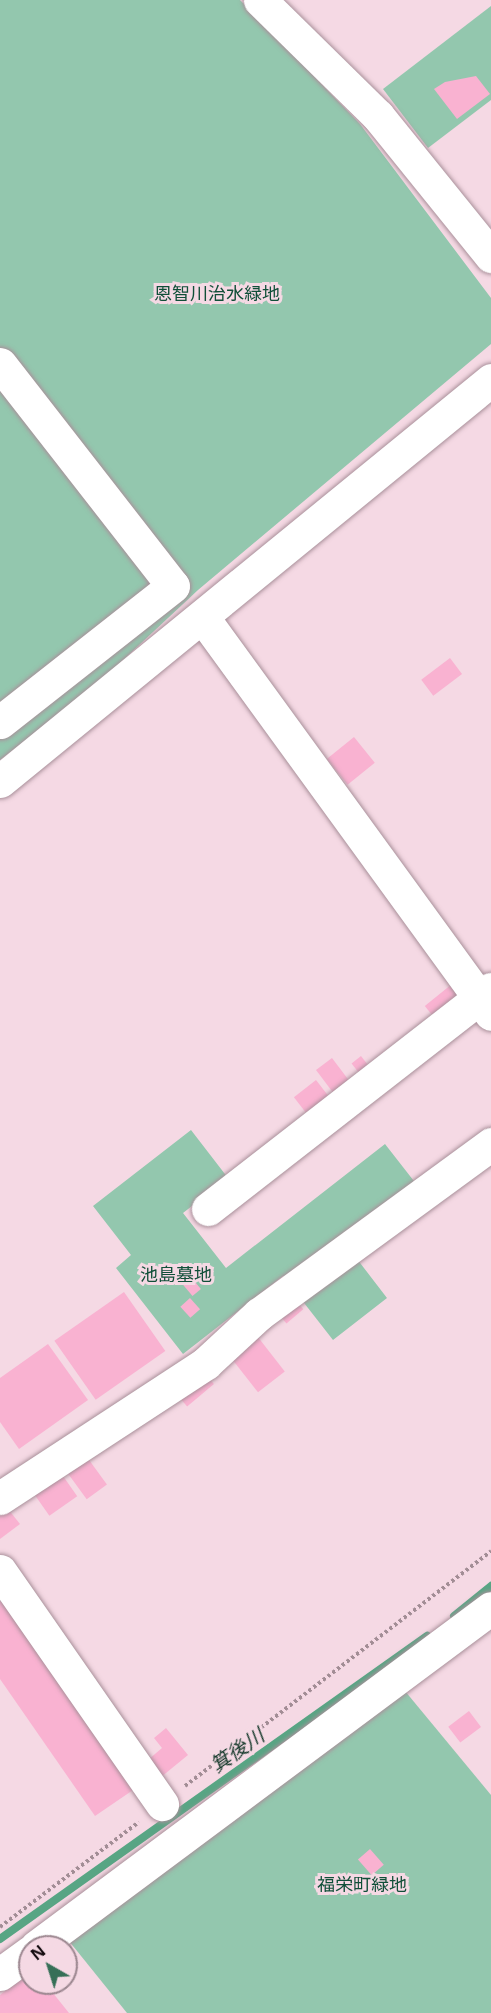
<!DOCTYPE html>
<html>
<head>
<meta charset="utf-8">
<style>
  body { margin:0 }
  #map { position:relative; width:491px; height:2013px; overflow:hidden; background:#f5d9e4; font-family:"Open Sans","Noto Sans JP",sans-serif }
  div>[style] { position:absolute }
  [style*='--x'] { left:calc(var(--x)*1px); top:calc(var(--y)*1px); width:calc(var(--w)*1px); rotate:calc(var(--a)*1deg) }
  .green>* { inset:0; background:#93c7ae }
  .stream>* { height:8px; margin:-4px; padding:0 4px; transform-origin:4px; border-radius:4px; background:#58a584 }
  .building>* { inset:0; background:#f9b2d1; transform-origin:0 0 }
  .path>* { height:4px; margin-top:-2px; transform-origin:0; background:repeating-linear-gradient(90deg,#a28d95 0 3px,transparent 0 6px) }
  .roads { filter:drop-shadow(0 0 2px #a9909a) drop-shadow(0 0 2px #a9909a) }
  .minor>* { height:33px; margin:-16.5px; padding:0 16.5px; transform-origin:16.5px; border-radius:16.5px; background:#fff }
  span { translate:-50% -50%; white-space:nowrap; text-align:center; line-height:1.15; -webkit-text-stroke:6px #f5d9e4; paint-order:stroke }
  .park-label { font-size:18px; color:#104f38 }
  .water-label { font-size:20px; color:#173a2c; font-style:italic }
  .north { position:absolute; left:18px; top:1935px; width:60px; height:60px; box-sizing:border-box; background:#f5d9e4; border:2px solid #9c8790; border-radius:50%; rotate:321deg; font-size:16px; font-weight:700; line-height:24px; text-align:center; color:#160d11 }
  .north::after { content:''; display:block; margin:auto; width:21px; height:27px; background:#366f57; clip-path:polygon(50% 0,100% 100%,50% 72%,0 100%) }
</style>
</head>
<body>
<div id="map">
  <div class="green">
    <div style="clip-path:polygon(0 0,240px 0,360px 124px,491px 298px,491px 344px,198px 590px,93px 688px,0 760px)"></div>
    <div style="clip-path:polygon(491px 6px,491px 100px,428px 148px,383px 89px)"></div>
    <div style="clip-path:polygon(191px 1130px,228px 1178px,183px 1213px,226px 1268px,385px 1144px,417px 1185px,344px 1242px,387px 1298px,333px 1340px,283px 1276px,183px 1354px,116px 1268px,131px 1255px,93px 1206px)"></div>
    <div style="clip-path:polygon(405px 1691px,491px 1795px,491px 2013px,127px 2013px,69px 1941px)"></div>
  </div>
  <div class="stream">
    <div style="--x:454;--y:1616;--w:48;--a:-39"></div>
    <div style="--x:0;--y:1939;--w:524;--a:-35.36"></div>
  </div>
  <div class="building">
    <div style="clip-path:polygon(476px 76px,490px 94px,457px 119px,434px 89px,445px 82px)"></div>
    <div style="left:450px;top:658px;width:20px;height:36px;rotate:53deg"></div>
    <div style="left:354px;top:737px;width:33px;height:35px;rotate:51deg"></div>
    <div style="left:452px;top:984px;width:19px;height:35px;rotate:51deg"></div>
    <div style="left:361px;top:1056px;width:18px;height:12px;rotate:52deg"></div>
    <div style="left:332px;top:1058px;width:31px;height:20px;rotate:53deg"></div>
    <div style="left:316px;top:1080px;width:24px;height:28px;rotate:52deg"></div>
    <div style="left:190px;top:1276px;width:17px;height:11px;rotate:50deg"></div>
    <div style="left:124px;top:1292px;width:72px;height:85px;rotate:55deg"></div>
    <div style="left:293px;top:1297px;width:16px;height:22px;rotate:50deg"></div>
    <div style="left:190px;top:1298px;width:15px;height:13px;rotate:48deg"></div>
    <div style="left:254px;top:1332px;width:50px;height:34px;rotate:52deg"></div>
    <div style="clip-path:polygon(48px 1344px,88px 1400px,19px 1449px,0 1422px,0 1378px)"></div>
    <div style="left:203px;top:1371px;width:17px;height:35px;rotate:50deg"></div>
    <div style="left:84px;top:1453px;width:39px;height:25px;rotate:54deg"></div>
    <div style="left:56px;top:1466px;width:37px;height:34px;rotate:55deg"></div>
    <div style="clip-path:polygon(4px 1504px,20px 1524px,0 1539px,0 1507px)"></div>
    <div style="clip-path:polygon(5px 1599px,136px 1788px,95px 1816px,0 1679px,0 1602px)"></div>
    <div style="left:469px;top:1711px;width:20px;height:26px;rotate:53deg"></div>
    <div style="clip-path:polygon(166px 1728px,188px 1755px,155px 1782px,142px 1765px,162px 1748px,154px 1738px)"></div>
    <div style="left:370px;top:1849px;width:21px;height:16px;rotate:49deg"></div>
    <div style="clip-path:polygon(30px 1971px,30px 1983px,45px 1983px,69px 2013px,0 2013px,0 1995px)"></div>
  </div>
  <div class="path">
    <div style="--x:185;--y:1786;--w:386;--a:-37.5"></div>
    <div style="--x:0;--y:1927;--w:174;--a:-37.1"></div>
  </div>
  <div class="roads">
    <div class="minor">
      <div style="--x:260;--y:0;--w:165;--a:44.5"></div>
      <div style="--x:378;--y:116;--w:180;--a:51.1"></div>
      <div style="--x:0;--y:364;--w:281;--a:52.1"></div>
      <div style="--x:173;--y:586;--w:220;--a:141.8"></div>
      <div style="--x:204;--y:619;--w:488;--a:54"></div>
      <div style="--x:0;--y:781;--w:634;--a:-39.24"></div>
      <div style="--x:208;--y:1209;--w:358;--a:-37.9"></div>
      <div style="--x:0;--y:1498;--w:246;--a:-33.2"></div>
      <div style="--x:206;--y:1363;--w:72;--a:-42.8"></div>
      <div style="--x:259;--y:1314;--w:288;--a:-36.2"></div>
      <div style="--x:0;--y:1571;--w:284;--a:55.2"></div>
      <div style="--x:36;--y:1947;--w:567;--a:-36.69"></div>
      <div style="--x:0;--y:1974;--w:37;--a:-36"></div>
    </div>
  </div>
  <div class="park-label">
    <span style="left:217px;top:293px">恩智川治水緑地</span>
    <span style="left:176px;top:1274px">池島墓地</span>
    <span style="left:362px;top:1884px">福栄町緑地</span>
  </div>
  <div class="water-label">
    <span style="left:237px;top:1750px;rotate:-35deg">箕後川</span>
  </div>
  <div class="north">N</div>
</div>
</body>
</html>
